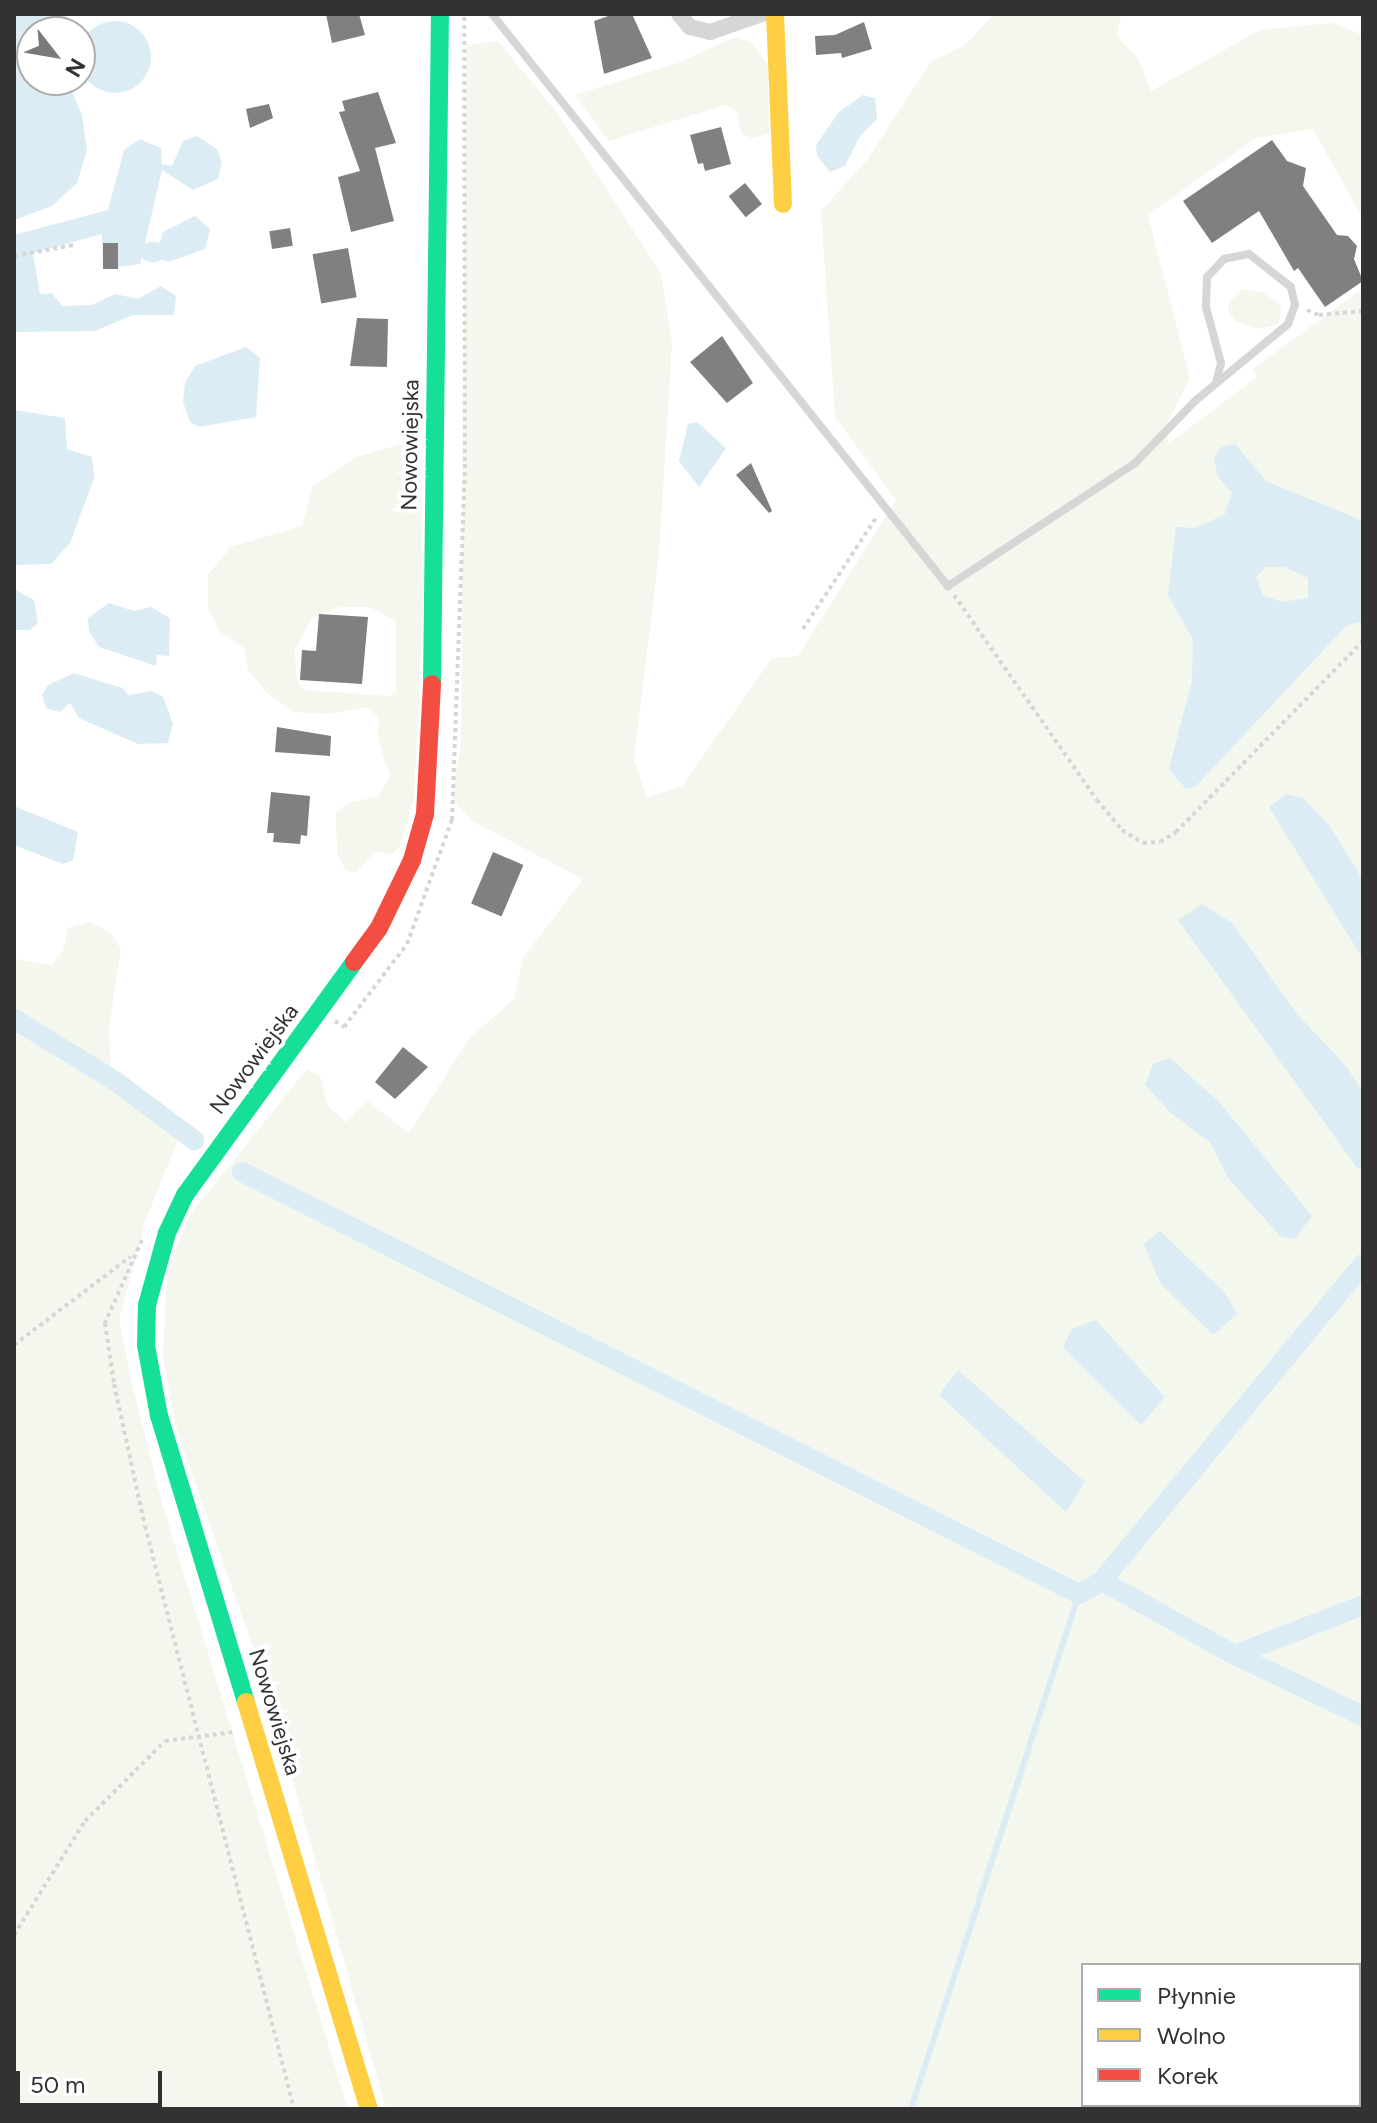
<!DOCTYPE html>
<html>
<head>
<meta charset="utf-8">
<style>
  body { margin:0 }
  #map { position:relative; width:1377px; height:2123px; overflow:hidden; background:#fff; font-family:Figtree,sans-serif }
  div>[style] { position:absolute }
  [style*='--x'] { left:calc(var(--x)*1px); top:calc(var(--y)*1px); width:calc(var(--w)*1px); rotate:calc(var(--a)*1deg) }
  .green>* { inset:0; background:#f3f7ee }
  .water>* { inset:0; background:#dbecf4 }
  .round { border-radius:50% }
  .stream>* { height:6px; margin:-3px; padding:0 3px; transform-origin:3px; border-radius:3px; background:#dbecf4 }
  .canal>* { height:20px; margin:-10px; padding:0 10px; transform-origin:10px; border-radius:10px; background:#dbecf4 }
  .building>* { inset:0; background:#808080; transform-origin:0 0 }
  .path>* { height:4px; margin-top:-2px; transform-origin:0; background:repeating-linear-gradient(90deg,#d6d6d6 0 4px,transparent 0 8px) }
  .lane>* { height:8px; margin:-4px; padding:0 4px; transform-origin:4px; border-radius:4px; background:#d6d6d6 }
  .street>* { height:16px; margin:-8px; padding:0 8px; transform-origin:8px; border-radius:8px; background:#d6d6d6 }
  .fast>* { height:18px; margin:-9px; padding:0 9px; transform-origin:9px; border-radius:9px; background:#16e098 }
  .slow>* { height:18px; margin:-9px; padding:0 9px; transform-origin:9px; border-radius:9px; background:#ffcf43 }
  .jam>* { height:18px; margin:-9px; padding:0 9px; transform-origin:9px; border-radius:9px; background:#f24e42 }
  span { translate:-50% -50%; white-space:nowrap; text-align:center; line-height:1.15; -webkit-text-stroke:8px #fff; paint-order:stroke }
  .street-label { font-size:22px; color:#323232 }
  .frame { position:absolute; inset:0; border:16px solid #323232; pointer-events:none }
  .legend { position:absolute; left:1081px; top:1963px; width:280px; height:144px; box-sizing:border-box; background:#fff; border:2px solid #adadad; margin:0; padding:10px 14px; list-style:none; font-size:24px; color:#323232 }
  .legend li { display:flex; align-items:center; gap:16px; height:40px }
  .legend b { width:40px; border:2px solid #adadad }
  .north { position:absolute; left:16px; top:16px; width:80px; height:80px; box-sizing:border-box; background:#fff; border:2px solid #adadad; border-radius:50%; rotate:121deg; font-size:22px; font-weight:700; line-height:32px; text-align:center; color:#323232 }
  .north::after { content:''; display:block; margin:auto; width:28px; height:36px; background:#7a7a7a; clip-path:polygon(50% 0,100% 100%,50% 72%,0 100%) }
  .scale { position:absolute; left:16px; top:2071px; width:146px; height:36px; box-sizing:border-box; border:4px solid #323232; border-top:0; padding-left:10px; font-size:24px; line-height:28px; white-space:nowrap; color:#323232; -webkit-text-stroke:6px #fff; paint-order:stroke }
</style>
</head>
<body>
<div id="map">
  <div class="green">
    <div style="clip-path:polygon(evenodd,994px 14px,1121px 14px,1117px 36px,1139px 59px,1151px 91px,1260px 30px,1333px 23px,1363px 35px,1363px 219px,1313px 129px,1256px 138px,1148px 215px,1190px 379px,1167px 423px,1168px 444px,1257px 377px,1253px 369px,1363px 288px,1363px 2109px,386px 2109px,263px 1676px,177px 1431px,163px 1358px,167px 1273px,189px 1216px,307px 1069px,320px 1076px,328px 1106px,346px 1122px,368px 1101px,409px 1133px,469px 1039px,514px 999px,523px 958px,583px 879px,472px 821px,452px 798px,461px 743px,466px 45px,498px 41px,557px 113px,661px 273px,672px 344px,659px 553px,634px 759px,647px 798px,682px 786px,772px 658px,798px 656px,896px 500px,835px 417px,821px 211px,867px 160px,931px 62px,965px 45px,994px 14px,1083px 1965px,1359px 1965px,1359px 2105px,1083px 2105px,1083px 1965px)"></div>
    <div style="clip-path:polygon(734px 37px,750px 42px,768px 64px,769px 134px,752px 138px,741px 133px,737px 112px,725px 105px,609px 141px,575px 95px,681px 62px)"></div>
    <div style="clip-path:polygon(1242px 289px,1265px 293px,1282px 307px,1278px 324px,1259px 329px,1237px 322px,1228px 312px,1229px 302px)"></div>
    <div style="clip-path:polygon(evenodd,420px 439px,423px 606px,414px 798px,400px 847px,392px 854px,375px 852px,356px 872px,346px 871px,337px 853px,336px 813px,350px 802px,378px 797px,390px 776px,378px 739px,379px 718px,367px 707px,329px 714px,293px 712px,266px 692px,248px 670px,244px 648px,220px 632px,208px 607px,208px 575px,231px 547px,302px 526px,313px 486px,356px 457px,420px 439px,340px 607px,370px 607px,396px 621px,396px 692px,389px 696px,303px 690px,296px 677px,295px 650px,312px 618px,340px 607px)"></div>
    <div style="clip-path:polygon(90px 922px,110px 932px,121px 949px,109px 1027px,111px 1085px,180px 1135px,146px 1219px,119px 1320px,132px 1383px,163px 1506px,348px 2109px,14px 2109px,14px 959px,51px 965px,63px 951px,68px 928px)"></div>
  </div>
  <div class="water">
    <div style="clip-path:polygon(14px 14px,67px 14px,67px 32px,32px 32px,32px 80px,67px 80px,82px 115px,87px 150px,77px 183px,52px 206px,14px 220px)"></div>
    <div class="round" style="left:79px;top:21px;width:72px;height:72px"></div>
    <div style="clip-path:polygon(863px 95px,875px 98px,877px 119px,860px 136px,845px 166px,830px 172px,817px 156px,816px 145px,839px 112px)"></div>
    <div style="clip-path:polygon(197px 136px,217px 149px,222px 162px,218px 179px,193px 190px,162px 170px,144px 247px,151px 249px,150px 254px,142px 255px,140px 264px,103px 269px,102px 234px,33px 253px,40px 294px,52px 293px,62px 306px,92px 305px,115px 294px,138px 299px,161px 286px,176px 296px,174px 315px,133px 315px,95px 331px,14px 332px,14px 235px,108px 210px,124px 150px,140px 139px,161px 148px,162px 164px,172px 166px,183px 141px)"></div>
    <div style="clip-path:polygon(195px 216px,210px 229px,205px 249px,168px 262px,155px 257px,163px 232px)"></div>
    <div style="clip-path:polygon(246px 347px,260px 358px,256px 417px,199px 427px,190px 422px,183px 402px,185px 383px,195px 366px)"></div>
    <div style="clip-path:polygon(14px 410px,65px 418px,67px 449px,92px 457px,94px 478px,70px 543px,51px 564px,14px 565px)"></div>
    <div style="clip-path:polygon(697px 422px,726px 448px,699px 487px,679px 461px,688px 424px)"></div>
    <div style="clip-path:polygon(evenodd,1235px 444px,1266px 481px,1363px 521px,1363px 622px,1347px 625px,1196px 786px,1186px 789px,1169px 769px,1192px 681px,1193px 639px,1168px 596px,1176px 527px,1196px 528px,1225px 514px,1232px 492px,1218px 477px,1214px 458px,1221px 447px,1235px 444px,1285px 567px,1308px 578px,1308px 598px,1282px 602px,1263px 595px,1256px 577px,1266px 567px,1285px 567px)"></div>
    <div style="clip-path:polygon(14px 589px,34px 600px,38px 623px,30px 630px,14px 630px)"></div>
    <div style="clip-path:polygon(109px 603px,134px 611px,151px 607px,170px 618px,169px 656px,157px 655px,156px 666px,99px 647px,89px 631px,88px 618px)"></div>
    <div style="clip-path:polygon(74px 673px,122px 688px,129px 695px,152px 691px,163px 697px,173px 724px,168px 743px,138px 744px,79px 718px,70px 703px,60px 712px,46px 708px,42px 695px,48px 685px)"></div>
    <div style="clip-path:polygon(1286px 794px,1303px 798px,1329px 825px,1363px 880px,1363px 959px,1269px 807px)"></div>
    <div style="clip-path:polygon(14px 806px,78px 832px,73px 860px,63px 864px,14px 845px)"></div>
    <div style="clip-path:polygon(1202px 904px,1232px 923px,1297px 1014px,1347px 1067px,1363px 1093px,1363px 1166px,1358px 1169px,1178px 920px)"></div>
    <div style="clip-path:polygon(1170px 1058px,1220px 1103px,1312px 1216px,1295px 1239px,1280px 1236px,1228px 1178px,1210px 1142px,1171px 1113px,1145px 1085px,1153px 1064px)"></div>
    <div style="clip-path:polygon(1160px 1231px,1225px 1293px,1237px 1314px,1213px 1335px,1160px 1283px,1144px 1244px)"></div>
    <div style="clip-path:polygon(1096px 1320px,1165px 1397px,1141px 1425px,1063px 1347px,1072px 1329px)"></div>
    <div style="clip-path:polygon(958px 1370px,1085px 1482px,1066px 1512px,939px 1395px)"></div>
  </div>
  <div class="stream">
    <div style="--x:911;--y:2109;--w:542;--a:-71.93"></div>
  </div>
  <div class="canal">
    <div style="--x:150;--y:252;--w:5;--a:0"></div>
    <div style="--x:14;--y:1019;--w:119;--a:31.5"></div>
    <div style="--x:115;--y:1081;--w:99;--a:36.8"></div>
    <div style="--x:242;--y:1172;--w:937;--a:26.76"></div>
    <div style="--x:1079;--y:1594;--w:26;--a:-29"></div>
    <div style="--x:1363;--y:1264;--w:411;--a:129.5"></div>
    <div style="--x:1102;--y:1581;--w:152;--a:29.1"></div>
    <div style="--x:1235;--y:1655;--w:142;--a:25.5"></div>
    <div style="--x:1235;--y:1655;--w:137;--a:-21.3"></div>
  </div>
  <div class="building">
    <div style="clip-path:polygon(326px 14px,359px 14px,365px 35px,332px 43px)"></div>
    <div style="clip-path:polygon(614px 14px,632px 14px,652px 58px,604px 74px,594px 21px)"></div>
    <div style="clip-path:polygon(864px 22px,872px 49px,842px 58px,841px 53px,816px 55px,815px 36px,835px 35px)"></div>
    <div style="clip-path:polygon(378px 92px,396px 143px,375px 148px,394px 221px,351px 232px,338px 177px,360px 171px,339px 112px,345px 111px,342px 101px)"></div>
    <div style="clip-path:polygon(269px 104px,273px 118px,250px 128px,246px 109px)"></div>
    <div style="clip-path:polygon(721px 127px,731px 164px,705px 171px,703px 163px,698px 164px,690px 135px)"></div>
    <div style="clip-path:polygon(1272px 140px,1287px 161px,1306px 168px,1303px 186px,1337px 235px,1348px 236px,1357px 246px,1354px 259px,1363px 281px,1325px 307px,1298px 268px,1294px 271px,1259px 211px,1212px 243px,1183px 201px)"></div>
    <div style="left:745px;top:183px;width:27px;height:21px;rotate:51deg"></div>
    <div style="left:290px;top:228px;width:18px;height:21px;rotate:81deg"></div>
    <div style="left:103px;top:243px;width:15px;height:26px"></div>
    <div style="left:348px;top:248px;width:50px;height:36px;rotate:80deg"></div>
    <div style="clip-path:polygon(357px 318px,388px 319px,387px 367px,350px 366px)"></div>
    <div style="clip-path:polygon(722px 336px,753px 383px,727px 403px,690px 362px)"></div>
    <div style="clip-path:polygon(751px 463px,772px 511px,769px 513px,736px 475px)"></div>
    <div style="clip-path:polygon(319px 614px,368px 617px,362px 684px,300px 680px,302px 650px,316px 651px)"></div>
    <div style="clip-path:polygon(277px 727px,331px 736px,330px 756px,275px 752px)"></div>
    <div style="clip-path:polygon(271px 792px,310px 796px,307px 836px,301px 835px,300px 844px,273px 842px,274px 833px,267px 833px)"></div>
    <div style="left:493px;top:852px;width:33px;height:56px;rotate:23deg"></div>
    <div style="clip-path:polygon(403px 1047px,428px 1067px,395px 1099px,375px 1082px)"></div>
  </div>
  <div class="path">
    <div style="--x:14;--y:256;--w:61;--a:-10.4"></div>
    <div style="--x:1307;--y:310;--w:13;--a:23"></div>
    <div style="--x:1319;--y:315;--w:44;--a:-5.2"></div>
    <div style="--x:954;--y:595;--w:250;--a:55.1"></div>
    <div style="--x:1097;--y:800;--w:39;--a:50"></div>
    <div style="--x:1122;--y:830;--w:25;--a:32"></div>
    <div style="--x:1143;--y:843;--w:17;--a:-3"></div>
    <div style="--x:1160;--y:842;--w:19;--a:-32"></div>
    <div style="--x:1176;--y:832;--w:267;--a:-45.6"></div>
    <div style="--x:803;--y:629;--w:133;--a:-56.7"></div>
    <div style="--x:335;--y:1021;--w:11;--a:34"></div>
    <div style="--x:344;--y:1027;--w:104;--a:-52.8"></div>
    <div style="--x:407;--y:944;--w:132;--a:-70.1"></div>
    <div style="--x:452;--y:820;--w:359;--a:-87.9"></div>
    <div style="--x:465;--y:461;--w:447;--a:-90.1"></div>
    <div style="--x:142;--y:1240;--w:91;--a:114"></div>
    <div style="--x:105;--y:1323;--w:62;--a:81.6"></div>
    <div style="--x:114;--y:1384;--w:145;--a:77.7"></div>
    <div style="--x:145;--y:1526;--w:602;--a:75.66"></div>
    <div style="--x:14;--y:1345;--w:146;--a:-37.2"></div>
    <div style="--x:14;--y:1935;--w:134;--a:-58.1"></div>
    <div style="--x:85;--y:1821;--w:113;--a:-45"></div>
    <div style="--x:165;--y:1741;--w:69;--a:-7.5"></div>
  </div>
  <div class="lane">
    <div style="--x:492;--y:14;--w:732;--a:51.44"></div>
    <div style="--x:948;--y:586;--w:224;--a:-33.3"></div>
    <div style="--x:1135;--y:463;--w:86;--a:-45.9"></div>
    <div style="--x:1195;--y:401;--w:121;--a:-39.6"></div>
    <div style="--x:1288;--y:324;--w:20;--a:-70"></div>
    <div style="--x:1295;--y:305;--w:18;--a:-103"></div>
    <div style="--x:1291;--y:287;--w:53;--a:-141.8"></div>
    <div style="--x:1249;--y:254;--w:25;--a:169"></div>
    <div style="--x:1224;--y:259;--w:25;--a:133"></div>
    <div style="--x:1207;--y:277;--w:30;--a:92"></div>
    <div style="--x:1206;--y:307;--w:58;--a:75"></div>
    <div style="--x:1221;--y:363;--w:21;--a:104"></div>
  </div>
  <div class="street">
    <div style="--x:679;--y:14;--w:17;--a:50"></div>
    <div style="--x:690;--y:27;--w:21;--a:14"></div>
    <div style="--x:710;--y:32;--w:55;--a:-19.1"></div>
  </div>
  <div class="fast">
    <div style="--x:432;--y:684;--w:670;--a:-89.32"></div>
    <div style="--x:246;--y:1702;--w:299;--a:-106.9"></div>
    <div style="--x:159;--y:1416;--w:72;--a:-100.4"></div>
    <div style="--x:146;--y:1345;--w:40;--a:-88.6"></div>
    <div style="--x:147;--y:1305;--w:75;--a:-74.5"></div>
    <div style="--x:167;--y:1233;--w:42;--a:-64.7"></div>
    <div style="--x:185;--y:1195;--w:288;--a:-54"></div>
  </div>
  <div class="slow">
    <div style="--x:775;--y:14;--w:190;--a:87.6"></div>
    <div style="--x:246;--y:1702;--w:425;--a:73.2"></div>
  </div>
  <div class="jam">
    <div style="--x:354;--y:962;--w:42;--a:-53.7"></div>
    <div style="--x:379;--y:928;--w:76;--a:-64.1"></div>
    <div style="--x:412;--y:860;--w:48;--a:-74.2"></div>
    <div style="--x:425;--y:814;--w:130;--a:-86.9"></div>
  </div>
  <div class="street-label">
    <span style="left:410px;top:445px;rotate:-89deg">Nowowiejska</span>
    <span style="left:254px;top:1059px;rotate:-53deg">Nowowiejska</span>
    <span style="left:275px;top:1712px;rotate:73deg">Nowowiejska</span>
  </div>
  <div class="frame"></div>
  <ul class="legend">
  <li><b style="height:10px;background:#16e098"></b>Płynnie</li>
  <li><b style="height:10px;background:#ffcf43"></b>Wolno</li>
  <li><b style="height:10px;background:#f24e42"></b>Korek</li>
  </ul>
  <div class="north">N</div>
  <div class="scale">50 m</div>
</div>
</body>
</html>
